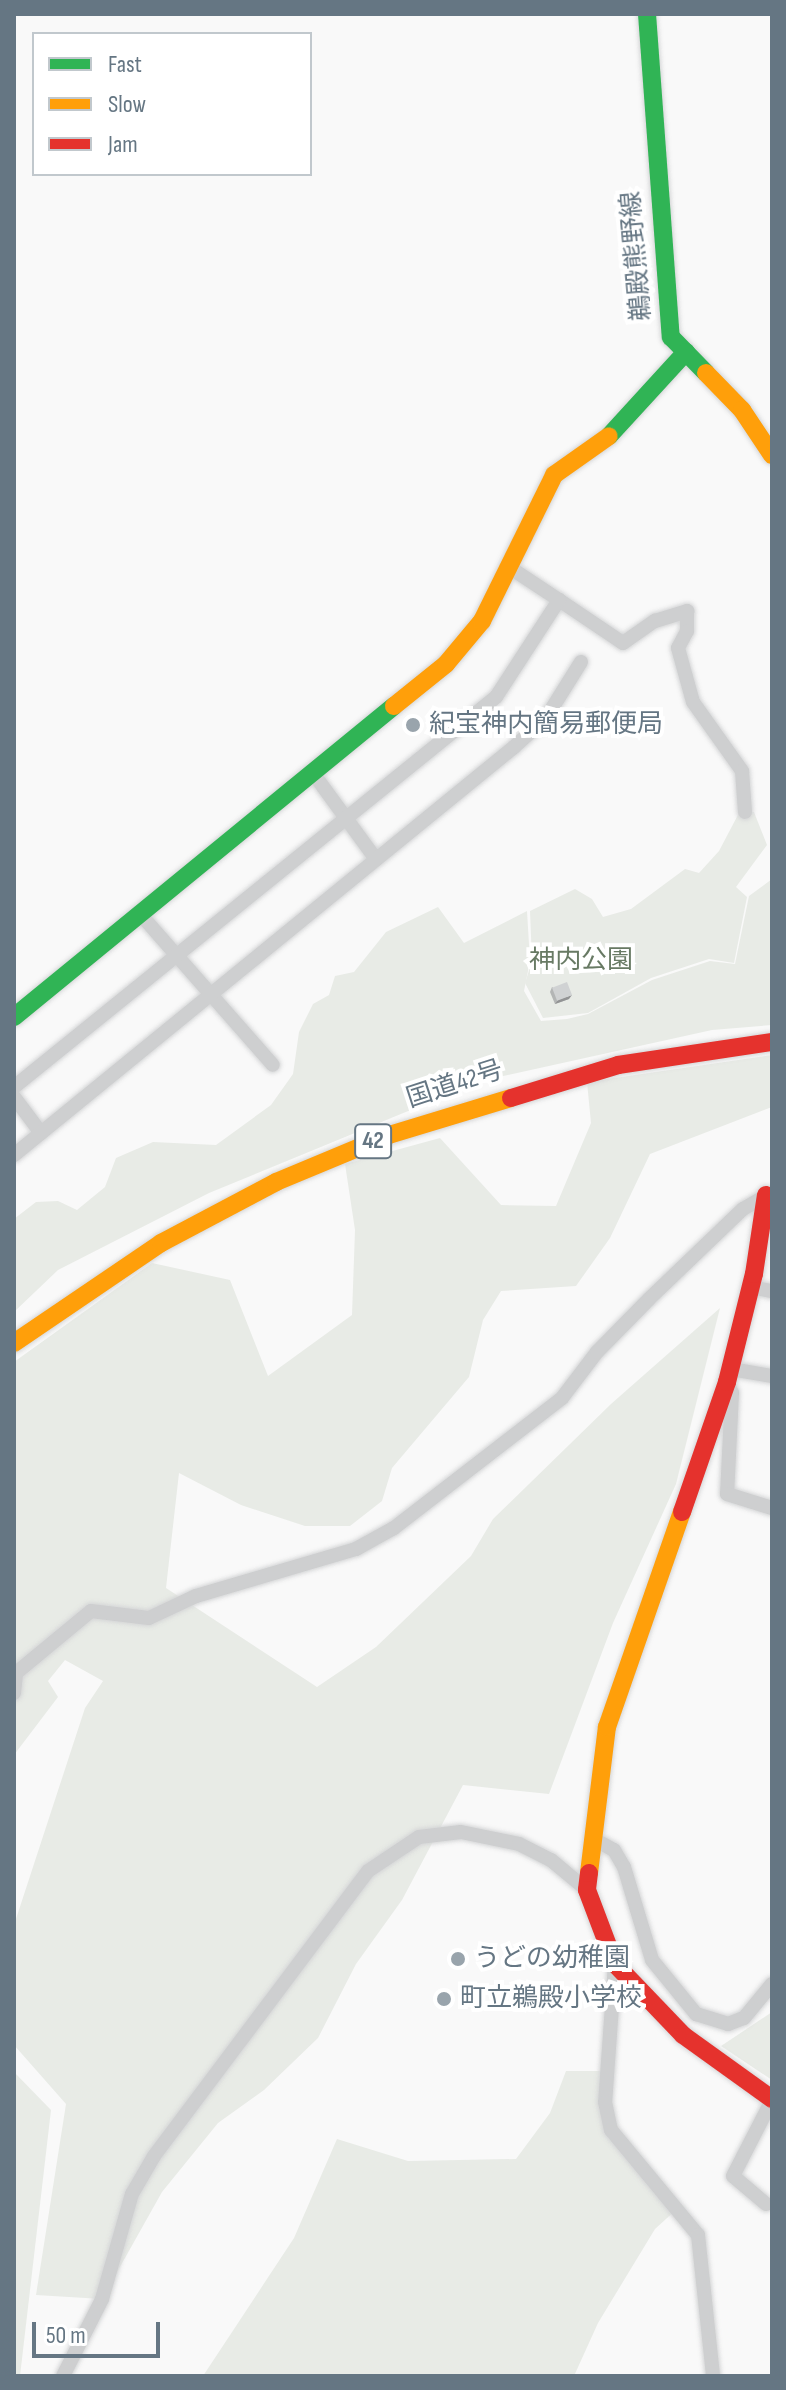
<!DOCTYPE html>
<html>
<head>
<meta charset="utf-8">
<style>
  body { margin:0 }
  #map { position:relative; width:786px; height:2390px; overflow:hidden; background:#f9f9f9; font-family:"Sofia Sans Condensed","Noto Sans JP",sans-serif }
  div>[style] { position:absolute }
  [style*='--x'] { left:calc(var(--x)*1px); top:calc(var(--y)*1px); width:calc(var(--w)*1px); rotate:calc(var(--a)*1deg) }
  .green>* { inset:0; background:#e8ebe6 }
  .roads { filter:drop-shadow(0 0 2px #d5d6d7) drop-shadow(0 0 2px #d5d6d7) }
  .street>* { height:14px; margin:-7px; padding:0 7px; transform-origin:7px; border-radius:7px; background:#cecfd0 }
  .fast>* { height:18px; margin:-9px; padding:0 9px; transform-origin:9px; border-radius:9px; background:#30b455 }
  .slow>* { height:18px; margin:-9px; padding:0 9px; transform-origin:9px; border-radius:9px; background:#ff9f0a }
  .jam>* { height:18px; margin:-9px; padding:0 9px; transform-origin:9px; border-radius:9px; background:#e5322d }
  .wall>* { inset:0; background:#b3b5b5 }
  .shaded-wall>* { inset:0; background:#929394 }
  .building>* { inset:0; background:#d0d2d3; transform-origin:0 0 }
  .dots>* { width:22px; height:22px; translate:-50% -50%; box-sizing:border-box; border:4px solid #fff; border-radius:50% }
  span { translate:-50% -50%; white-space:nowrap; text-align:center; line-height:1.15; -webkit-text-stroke:8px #fff; paint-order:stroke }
  .shield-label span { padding:2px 6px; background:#fff; border:2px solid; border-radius:6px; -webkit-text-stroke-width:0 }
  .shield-label { font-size:24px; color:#657683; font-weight:700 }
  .street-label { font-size:26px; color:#657683 }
  .poi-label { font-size:26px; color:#657683 }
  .left { translate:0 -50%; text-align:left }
  .park-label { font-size:26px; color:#687a64 }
  .frame { position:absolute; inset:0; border:16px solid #657683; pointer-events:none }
  .legend { position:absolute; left:32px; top:32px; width:280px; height:144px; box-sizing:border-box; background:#fff; border:2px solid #c1c8cd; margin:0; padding:10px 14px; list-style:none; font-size:24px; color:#657683 }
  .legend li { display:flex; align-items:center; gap:16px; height:40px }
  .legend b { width:40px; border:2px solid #c1c8cd }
  .scale { position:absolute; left:32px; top:2322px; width:128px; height:36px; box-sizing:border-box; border:4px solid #657683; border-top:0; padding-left:10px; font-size:24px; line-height:28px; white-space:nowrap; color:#657683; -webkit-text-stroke:6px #fff; paint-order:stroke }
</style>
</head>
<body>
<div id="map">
  <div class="green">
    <div style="clip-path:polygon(740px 811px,754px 812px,767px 845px,736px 887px,747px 897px,734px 963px,709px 959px,651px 978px,588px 1013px,543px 1018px,525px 983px,532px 961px,530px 911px,575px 889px,592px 899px,603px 917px,631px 909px,685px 869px,699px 873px,719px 851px)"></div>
    <div style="clip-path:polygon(772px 879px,772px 1025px,712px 1030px,481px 1081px,209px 1193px,58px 1270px,14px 1312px,14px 1219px,36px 1202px,58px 1201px,77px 1210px,105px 1187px,116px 1158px,153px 1142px,216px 1145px,271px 1105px,293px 1074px,299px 1032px,313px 1004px,329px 995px,335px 976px,354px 972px,386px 932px,438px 907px,464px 943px,527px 911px,530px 961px,524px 991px,541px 1021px,567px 1019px,588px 1014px,652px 980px,710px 961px,735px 964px,749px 896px)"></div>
    <div style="clip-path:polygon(772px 1055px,772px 1107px,650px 1154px,610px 1238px,576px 1286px,501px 1291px,483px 1320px,469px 1377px,392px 1468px,382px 1501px,350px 1526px,305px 1526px,241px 1505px,179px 1473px,166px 1588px,317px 1687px,376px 1647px,471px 1556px,493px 1519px,611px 1404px,720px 1308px,676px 1484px,613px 1623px,549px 1794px,463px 1785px,402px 1900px,356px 1964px,318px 2038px,264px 2090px,218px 2123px,162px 2192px,102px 2299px,36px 2295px,66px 2104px,14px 2045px,14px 1925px,85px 1708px,103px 1681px,65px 1660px,48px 1681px,58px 1697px,14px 1755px,14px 1362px,152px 1263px,230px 1280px,268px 1376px,352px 1315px,355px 1230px,345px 1164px,440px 1138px,501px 1205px,556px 1206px,591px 1123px,587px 1082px)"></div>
    <div style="clip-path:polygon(772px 2012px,772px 2080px,721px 2046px)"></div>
    <div style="clip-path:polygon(566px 2071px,607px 2071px,611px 2130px,677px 2209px,655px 2229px,598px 2323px,574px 2376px,203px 2376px,294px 2238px,337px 2139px,408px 2161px,516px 2159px,550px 2113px)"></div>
    <div style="clip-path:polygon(14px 2072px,51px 2110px,20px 2376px,14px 2376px)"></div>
  </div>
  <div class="roads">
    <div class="street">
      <div style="--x:559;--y:600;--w:77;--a:33.9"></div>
      <div style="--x:623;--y:643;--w:39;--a:-35"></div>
      <div style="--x:655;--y:621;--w:34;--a:-17"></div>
      <div style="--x:687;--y:611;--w:20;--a:90"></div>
      <div style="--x:687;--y:631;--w:19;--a:118"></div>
      <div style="--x:678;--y:648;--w:56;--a:74.5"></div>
      <div style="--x:693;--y:702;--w:85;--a:54.6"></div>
      <div style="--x:742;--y:771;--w:41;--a:85.8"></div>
      <div style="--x:313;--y:773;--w:105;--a:53.9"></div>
      <div style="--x:142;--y:916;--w:198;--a:48.7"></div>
      <div style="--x:14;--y:1087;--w:620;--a:-38.98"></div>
      <div style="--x:496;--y:697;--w:116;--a:-57"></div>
      <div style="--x:559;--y:600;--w:56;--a:-146.6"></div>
      <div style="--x:14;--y:1097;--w:45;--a:53.1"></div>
      <div style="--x:14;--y:1155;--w:645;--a:-39.21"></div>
      <div style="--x:514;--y:747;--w:43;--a:-42.2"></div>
      <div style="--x:546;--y:718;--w:66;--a:-58"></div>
      <div style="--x:751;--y:1287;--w:21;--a:11"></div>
      <div style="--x:731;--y:1369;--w:42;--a:9.7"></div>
      <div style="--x:727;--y:1383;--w:11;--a:63"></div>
      <div style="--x:732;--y:1393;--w:101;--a:92.8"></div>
      <div style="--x:727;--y:1494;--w:47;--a:17.3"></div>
      <div style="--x:14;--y:1693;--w:20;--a:-84"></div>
      <div style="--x:16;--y:1673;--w:97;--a:-39.6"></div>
      <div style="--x:91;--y:1611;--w:58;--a:6.9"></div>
      <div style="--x:149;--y:1618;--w:52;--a:-25.1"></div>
      <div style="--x:196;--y:1596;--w:167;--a:-16.4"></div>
      <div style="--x:356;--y:1549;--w:43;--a:-28.9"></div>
      <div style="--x:394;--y:1528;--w:212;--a:-37.7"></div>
      <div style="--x:562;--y:1398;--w:58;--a:-52.7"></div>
      <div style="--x:597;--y:1352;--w:74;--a:-45.5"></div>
      <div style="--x:649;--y:1299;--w:130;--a:-43.8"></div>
      <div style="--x:743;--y:1209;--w:30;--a:-30"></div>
      <div style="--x:592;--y:1838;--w:25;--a:29"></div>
      <div style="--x:614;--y:1850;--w:20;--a:60"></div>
      <div style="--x:624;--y:1867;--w:97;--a:73.2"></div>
      <div style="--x:652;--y:1960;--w:70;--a:50.8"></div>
      <div style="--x:696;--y:2014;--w:34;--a:17"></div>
      <div style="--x:728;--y:2024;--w:17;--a:-21"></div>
      <div style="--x:744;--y:2018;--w:44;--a:-50.5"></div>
      <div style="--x:615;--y:1964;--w:138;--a:94.1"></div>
      <div style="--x:605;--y:2102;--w:29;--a:78"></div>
      <div style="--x:611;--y:2130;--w:136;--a:50.4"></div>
      <div style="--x:698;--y:2235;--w:142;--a:83.9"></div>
      <div style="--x:766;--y:2204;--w:43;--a:-139.7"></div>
      <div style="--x:733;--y:2176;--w:85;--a:-62.8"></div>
      <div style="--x:63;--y:2376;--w:86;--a:-63.1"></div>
      <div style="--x:102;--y:2299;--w:109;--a:-74.1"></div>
      <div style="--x:132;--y:2194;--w:44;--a:-59.9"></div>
      <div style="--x:154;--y:2156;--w:356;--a:-53.1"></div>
      <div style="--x:368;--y:1871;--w:61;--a:-33.7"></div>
      <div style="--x:419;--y:1837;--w:42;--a:-6.8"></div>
      <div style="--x:461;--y:1832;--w:59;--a:11.7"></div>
      <div style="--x:519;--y:1844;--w:36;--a:27"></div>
      <div style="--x:551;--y:1860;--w:47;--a:39.8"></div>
    </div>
    <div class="fast">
      <div style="--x:647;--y:14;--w:324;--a:85.8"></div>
      <div style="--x:671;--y:337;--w:50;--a:45.8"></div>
      <div style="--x:609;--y:436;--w:114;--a:-47.5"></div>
      <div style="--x:14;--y:1017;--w:491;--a:-39.3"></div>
    </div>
    <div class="slow">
      <div style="--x:706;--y:373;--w:52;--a:45.8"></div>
      <div style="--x:742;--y:410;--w:54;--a:56.3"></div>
      <div style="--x:394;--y:706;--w:67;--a:-38.9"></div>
      <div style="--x:446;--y:664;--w:56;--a:-50.1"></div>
      <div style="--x:482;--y:621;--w:163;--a:-63.7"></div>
      <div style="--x:554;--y:475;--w:67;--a:-35.3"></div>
      <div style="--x:14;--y:1343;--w:178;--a:-34.2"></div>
      <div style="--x:161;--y:1243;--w:130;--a:-27.9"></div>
      <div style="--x:276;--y:1182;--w:122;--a:-22.6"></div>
      <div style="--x:389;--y:1135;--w:127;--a:-16.9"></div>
      <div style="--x:589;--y:1873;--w:147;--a:-83"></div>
      <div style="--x:607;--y:1727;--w:228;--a:-70.8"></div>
    </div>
    <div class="jam">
      <div style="--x:511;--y:1098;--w:112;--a:-17.1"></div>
      <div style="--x:618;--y:1065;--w:156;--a:-8.5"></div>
      <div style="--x:682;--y:1512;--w:138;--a:-70.9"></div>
      <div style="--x:727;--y:1382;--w:111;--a:-76"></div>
      <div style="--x:754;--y:1274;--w:80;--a:-81.4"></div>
      <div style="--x:589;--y:1873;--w:17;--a:97"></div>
      <div style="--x:587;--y:1890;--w:79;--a:69.3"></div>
      <div style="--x:615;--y:1964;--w:98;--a:46.2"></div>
      <div style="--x:683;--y:2035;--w:110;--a:35.7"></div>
    </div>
  </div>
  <div class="wall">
    <div style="clip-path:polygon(552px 987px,569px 999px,555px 1004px,550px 992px)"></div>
  </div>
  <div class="shaded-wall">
    <div style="clip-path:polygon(572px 995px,569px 999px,555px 1004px,558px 1000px)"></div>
  </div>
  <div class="building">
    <div style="left:567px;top:982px;width:14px;height:16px;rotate:69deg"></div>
  </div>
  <div class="dots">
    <div style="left:413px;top:725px;background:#99a4ac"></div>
    <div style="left:458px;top:1959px;background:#99a4ac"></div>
    <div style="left:444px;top:1999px;background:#99a4ac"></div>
  </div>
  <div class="shield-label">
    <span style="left:373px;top:1141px">42</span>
  </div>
  <div class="street-label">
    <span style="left:637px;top:256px;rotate:-95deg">鵜殿熊野線</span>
    <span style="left:455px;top:1085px;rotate:-18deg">国道42号</span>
  </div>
  <div class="poi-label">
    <span class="left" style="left:429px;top:725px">紀宝神内簡易郵便局</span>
    <span class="left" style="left:474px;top:1959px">うどの幼稚園</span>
    <span class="left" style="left:460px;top:1999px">町立鵜殿小学校</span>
  </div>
  <div class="park-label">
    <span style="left:581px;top:961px">神内公園</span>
  </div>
  <div class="frame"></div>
  <ul class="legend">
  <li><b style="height:10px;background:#30b455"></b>Fast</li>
  <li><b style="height:10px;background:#ff9f0a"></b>Slow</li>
  <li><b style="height:10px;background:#e5322d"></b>Jam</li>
  </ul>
  <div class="scale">50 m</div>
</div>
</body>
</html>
